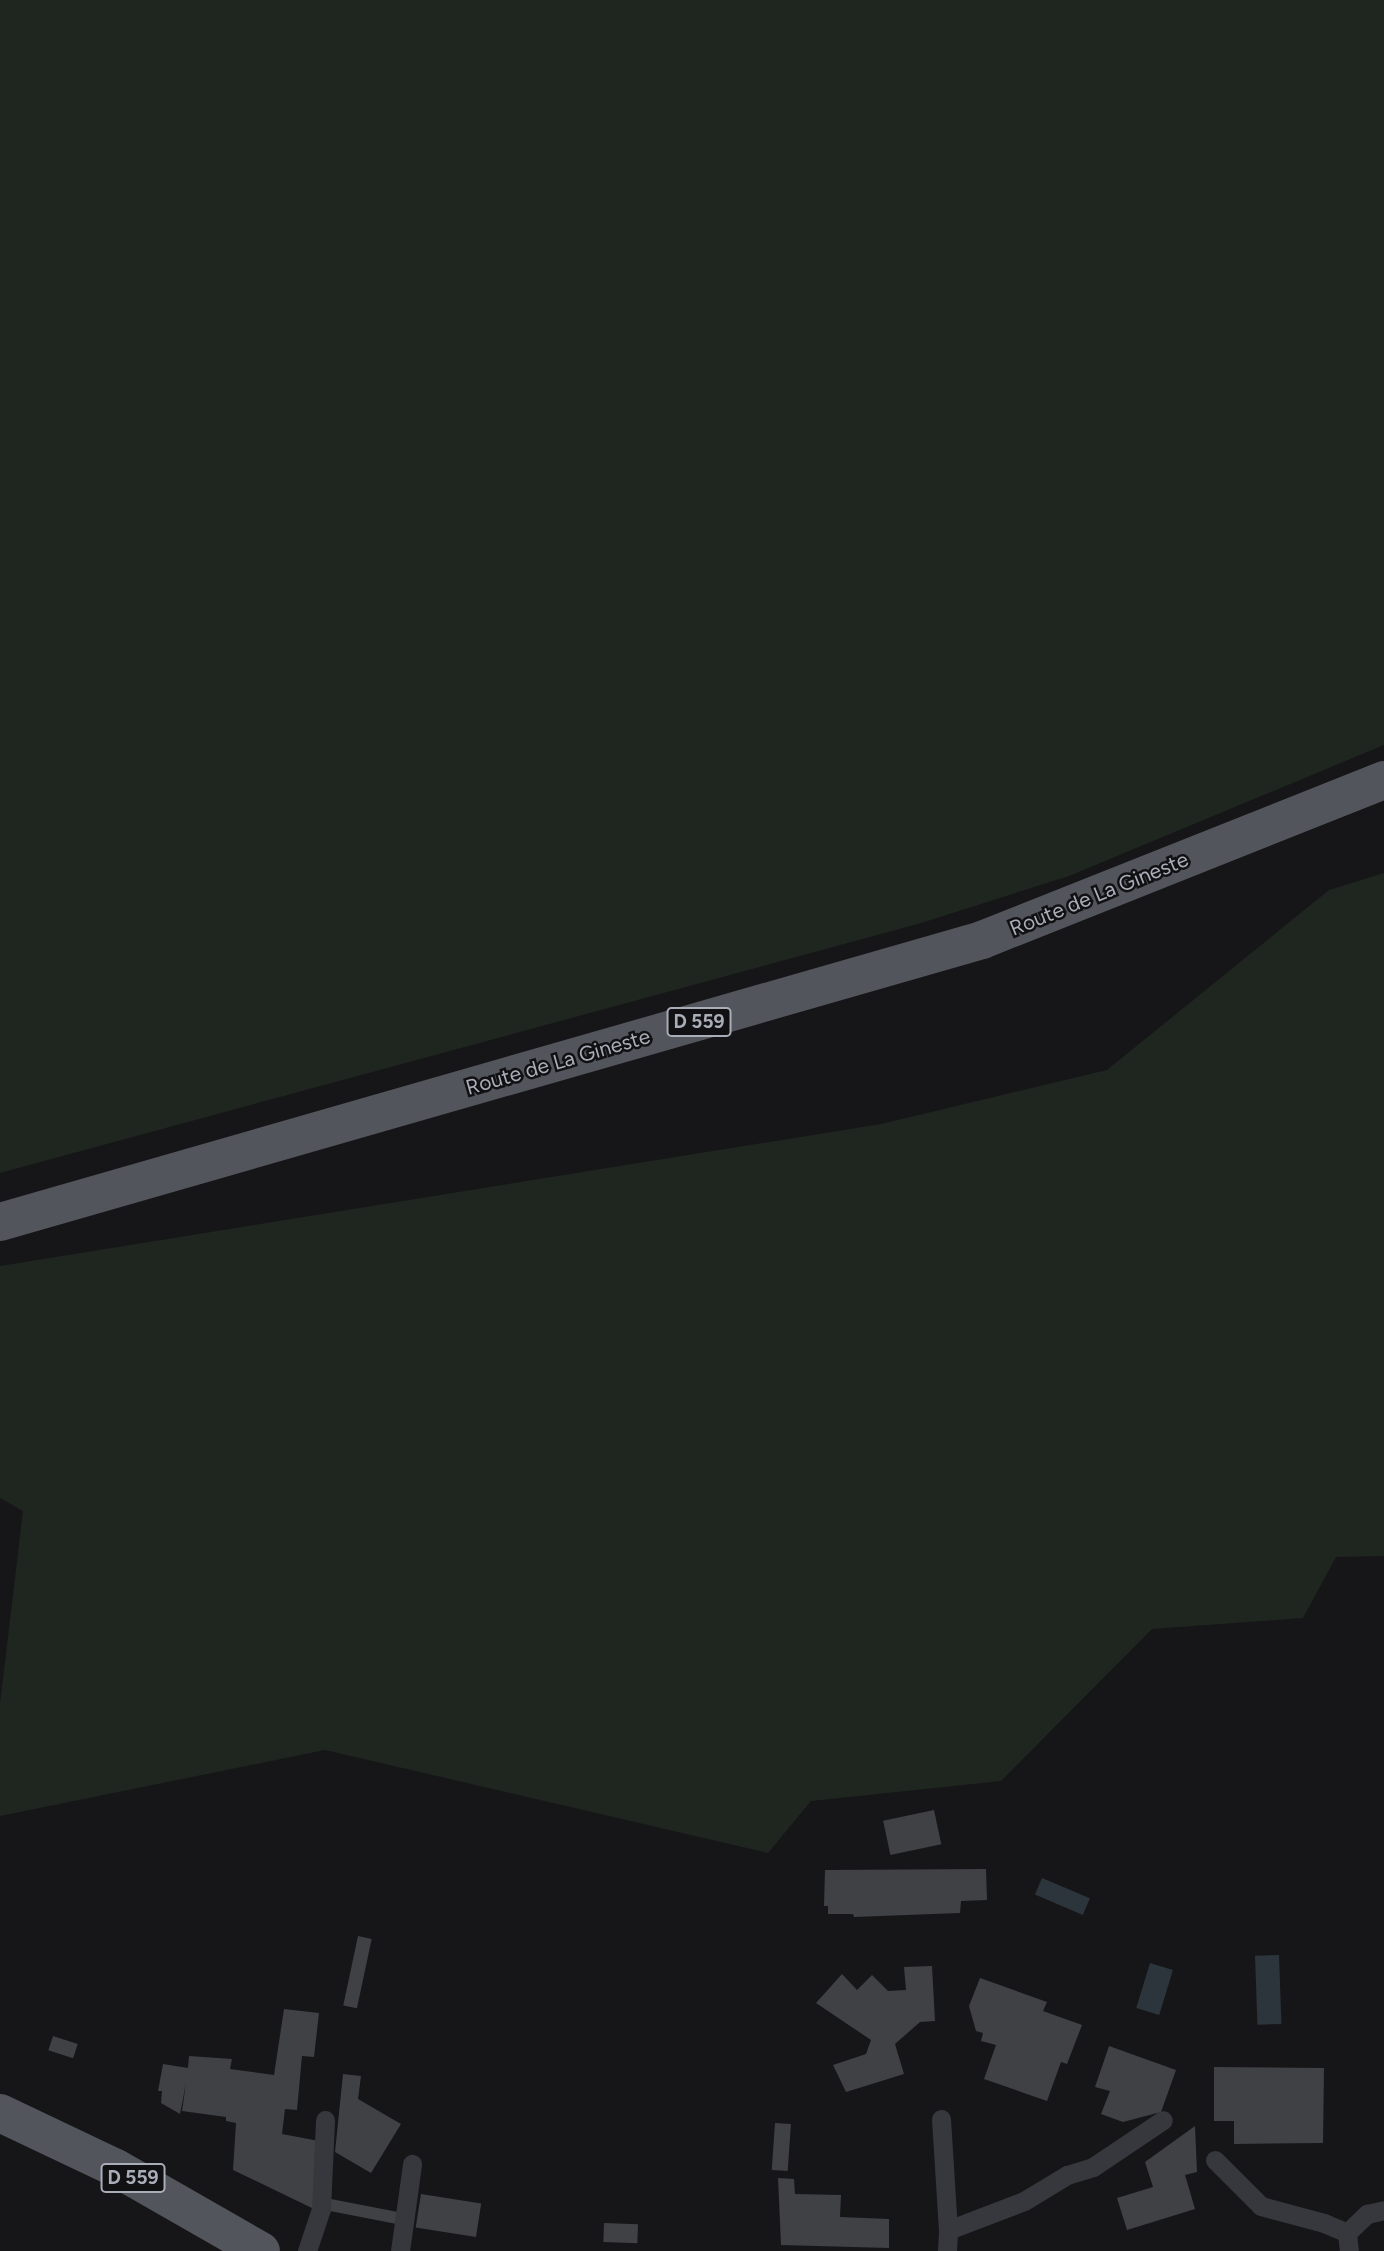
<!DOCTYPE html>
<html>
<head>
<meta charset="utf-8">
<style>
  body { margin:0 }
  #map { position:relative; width:1384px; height:2251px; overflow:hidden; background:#161618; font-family:Figtree,sans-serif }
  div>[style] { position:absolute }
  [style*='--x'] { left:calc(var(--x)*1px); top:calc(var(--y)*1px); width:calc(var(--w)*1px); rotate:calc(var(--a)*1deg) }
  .green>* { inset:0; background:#1e261f }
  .water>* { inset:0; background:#2c353c; transform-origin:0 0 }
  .building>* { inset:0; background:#404145; transform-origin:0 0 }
  .service>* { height:19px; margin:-9.5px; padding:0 9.5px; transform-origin:9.5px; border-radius:9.5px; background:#37383d }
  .primary>* { height:38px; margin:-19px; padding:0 19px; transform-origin:19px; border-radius:19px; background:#53555c }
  span { translate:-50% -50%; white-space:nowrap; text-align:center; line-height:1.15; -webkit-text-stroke:5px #111113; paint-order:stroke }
  .shield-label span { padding:2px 5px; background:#111113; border:2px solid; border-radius:5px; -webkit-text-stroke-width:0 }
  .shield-label { font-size:19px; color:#a8adb8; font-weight:700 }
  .street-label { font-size:21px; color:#a8adb8 }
</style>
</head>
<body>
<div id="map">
  <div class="green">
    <div style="clip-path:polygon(0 0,1384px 0,1384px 745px,1069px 876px,918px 924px,0 1173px)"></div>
    <div style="clip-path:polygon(1384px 873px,1384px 1556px,1336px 1557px,1303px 1618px,1152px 1629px,1001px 1781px,811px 1801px,768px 1853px,325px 1750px,0 1816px,0 1704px,23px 1511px,0 1498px,0 1266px,881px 1124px,1107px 1070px,1329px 890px)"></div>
  </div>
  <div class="water">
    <div style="left:1042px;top:1878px;width:52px;height:18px;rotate:23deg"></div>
    <div style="left:1279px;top:1955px;width:69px;height:24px;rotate:88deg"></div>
    <div style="left:1150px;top:1963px;width:24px;height:47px;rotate:17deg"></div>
  </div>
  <div class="building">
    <div style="left:934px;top:1810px;width:35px;height:52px;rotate:78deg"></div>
    <div style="clip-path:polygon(986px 1869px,987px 1900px,961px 1901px,960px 1913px,854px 1917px,853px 1914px,828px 1914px,828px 1906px,824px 1906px,825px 1870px)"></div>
    <div style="left:358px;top:1936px;width:14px;height:71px;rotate:12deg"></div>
    <div style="clip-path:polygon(932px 1966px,935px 2021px,920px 2022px,895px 2044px,904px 2074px,846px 2092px,833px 2065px,866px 2054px,871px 2040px,816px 2003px,842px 1974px,857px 1990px,872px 1975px,888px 1991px,906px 1990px,904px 1967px)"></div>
    <div style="clip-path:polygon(980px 1978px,1047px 2002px,1043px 2011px,1082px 2025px,1067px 2064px,1061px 2062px,1047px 2101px,984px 2079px,996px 2045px,981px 2041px,983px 2033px,976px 2031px,969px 2006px)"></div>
    <div style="clip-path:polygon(284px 2009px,319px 2013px,314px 2057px,302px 2056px,297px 2110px,285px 2109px,282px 2134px,319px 2141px,314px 2209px,233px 2170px,236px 2123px,226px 2121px,226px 2117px,182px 2111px,186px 2083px,180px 2114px,161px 2103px,162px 2091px,158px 2091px,163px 2064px,188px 2068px,189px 2056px,232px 2059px,230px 2069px,274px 2075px)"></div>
    <div style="left:53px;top:2036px;width:26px;height:15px;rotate:18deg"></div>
    <div style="clip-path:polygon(1109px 2046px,1176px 2070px,1161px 2112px,1123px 2122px,1101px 2114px,1110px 2091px,1095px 2087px)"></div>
    <div style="clip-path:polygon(1214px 2067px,1324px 2068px,1323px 2143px,1234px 2144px,1234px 2121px,1214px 2121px)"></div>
    <div style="clip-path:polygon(343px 2074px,361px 2076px,358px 2099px,401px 2124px,371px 2173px,335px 2152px)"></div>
    <div style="left:775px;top:2123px;width:16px;height:47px;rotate:4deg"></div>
    <div style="clip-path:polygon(1195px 2126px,1197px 2172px,1185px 2175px,1195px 2209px,1127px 2230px,1117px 2198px,1153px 2187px,1145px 2162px)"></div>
    <div style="clip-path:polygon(778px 2178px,794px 2179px,795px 2194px,841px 2195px,840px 2217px,889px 2219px,889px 2248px,781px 2245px)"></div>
    <div style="left:421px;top:2194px;width:61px;height:34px;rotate:9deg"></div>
    <div style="left:331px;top:2199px;width:68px;height:12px;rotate:11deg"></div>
    <div style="left:604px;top:2223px;width:34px;height:19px;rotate:2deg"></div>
  </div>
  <div class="service">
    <div style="--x:941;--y:2119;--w:111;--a:86.4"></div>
    <div style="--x:1215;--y:2160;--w:65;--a:45"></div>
    <div style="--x:1261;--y:2206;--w:65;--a:15.1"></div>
    <div style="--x:1324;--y:2223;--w:25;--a:23"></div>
    <div style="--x:1347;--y:2233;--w:18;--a:84"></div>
    <div style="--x:1347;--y:2233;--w:28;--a:-44"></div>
    <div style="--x:1367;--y:2214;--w:17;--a:-13"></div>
    <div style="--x:307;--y:2251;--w:44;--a:-71.6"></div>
    <div style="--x:321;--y:2209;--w:89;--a:-87.4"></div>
    <div style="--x:400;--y:2251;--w:88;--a:-82.1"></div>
    <div style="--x:947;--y:2251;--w:21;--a:-87"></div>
    <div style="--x:948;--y:2230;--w:81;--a:-20.9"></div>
    <div style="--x:1024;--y:2201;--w:50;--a:-31.2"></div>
    <div style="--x:1067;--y:2175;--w:27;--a:-17"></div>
    <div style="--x:1093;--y:2167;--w:84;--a:-33.9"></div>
  </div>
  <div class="primary">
    <div style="--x:0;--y:1222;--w:1022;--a:-16.02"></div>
    <div style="--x:982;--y:940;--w:433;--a:-21.7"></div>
    <div style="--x:0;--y:2113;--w:128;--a:25.4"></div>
    <div style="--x:116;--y:2168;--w:167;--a:29.8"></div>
  </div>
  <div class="shield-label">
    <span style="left:699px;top:1022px">D 559</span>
    <span style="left:133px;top:2178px">D 559</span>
  </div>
  <div class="street-label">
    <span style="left:1099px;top:894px;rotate:-22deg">Route de La Gineste</span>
    <span style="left:558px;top:1062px;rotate:-16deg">Route de La Gineste</span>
  </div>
</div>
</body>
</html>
